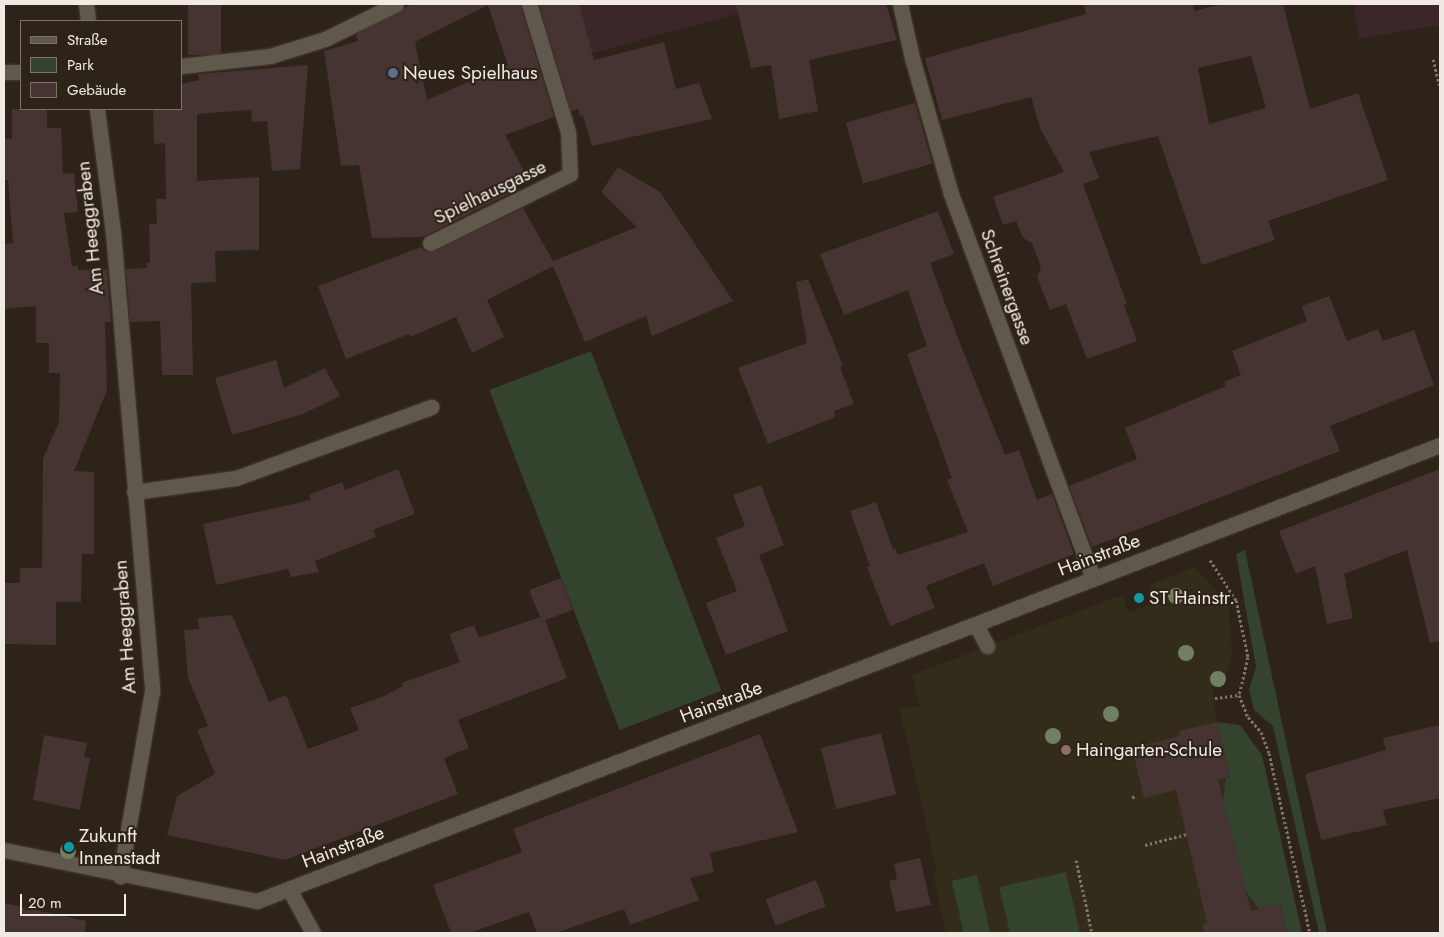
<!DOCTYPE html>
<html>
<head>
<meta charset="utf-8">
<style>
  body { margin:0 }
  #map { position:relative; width:1444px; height:937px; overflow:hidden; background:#2e2318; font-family:Jost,sans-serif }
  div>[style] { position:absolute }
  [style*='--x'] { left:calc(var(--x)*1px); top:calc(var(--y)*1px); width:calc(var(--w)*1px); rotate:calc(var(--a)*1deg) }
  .commercial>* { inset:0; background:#3b2729 }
  .education>* { inset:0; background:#342c1b }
  .green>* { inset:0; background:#34432d; transform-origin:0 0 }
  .building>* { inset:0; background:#453431; transform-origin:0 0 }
  .path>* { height:3px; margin-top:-1.5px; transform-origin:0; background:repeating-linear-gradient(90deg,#7e756c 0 2.5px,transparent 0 5px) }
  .roads { filter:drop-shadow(0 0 1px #493f34) drop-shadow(0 0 1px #493f34) }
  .lane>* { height:15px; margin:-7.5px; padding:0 7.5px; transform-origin:7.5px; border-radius:7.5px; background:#60574d }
  .street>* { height:15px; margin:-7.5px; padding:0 7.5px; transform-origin:7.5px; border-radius:7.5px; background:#60574d }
  .trees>* { width:16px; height:16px; margin:-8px; border-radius:50%; background:#728061 }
  .dots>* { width:14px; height:14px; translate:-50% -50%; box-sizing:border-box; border:2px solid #2e2318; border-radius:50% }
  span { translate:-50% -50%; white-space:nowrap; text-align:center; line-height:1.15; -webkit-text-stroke:4px #2e2318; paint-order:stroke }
  .poi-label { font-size:19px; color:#f1eae3 }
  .left { translate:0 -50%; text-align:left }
  .street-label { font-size:19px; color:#f1eae3 }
  .frame { position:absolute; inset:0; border:5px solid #f1eae3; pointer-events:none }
  .legend { position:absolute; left:20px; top:20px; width:162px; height:90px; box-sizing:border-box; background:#2e2318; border:1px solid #7c7369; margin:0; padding:6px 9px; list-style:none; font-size:15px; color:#f1eae3 }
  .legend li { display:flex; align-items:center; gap:10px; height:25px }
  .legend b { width:25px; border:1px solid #7c7369 }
  .scale { position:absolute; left:20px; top:894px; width:106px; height:22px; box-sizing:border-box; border:2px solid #f1eae3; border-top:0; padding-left:6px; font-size:15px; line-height:18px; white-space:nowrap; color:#f1eae3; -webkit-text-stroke:4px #2e2318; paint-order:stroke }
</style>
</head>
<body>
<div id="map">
  <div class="commercial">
    <div style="clip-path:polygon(530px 4px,774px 4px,559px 62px)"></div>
    <div style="clip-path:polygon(1354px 4px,1440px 4px,1440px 25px,1359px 39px)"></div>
  </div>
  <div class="education">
    <div style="clip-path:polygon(1194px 567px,1228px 603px,1232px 651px,1229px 667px,1222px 681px,1212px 685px,1217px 722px,1230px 777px,1280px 903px,1287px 933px,946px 933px,933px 874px,937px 872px,900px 710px,920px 706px,912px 675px,1122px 595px,1129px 613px,1155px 602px,1150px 585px)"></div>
  </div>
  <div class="green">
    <div style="left:591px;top:351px;width:364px;height:109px;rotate:69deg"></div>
    <div style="clip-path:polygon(1245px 550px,1327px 933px,1319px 933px,1273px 726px,1254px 710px,1249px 689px,1256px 667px,1236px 554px)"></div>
    <div style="clip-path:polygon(1217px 722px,1240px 725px,1262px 755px,1302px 933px,1287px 933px,1280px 904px,1259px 909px,1246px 891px,1223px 801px,1226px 778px,1230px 777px)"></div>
    <div style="clip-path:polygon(1066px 872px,1080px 933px,1010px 933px,999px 887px)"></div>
    <div style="left:977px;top:875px;width:59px;height:26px;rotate:77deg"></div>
  </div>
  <div class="building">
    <div style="left:188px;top:4px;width:33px;height:51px"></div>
    <div style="clip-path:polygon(evenodd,411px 4px,520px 4px,554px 117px,505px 135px,528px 179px,511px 187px,514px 191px,423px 237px,372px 238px,359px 165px,341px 166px,324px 51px,358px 41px,356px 34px,411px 4px,488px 5px,508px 65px,427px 100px,415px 42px,488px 5px)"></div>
    <div style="clip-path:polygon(539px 4px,579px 4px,594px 60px,664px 42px,676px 89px,699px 83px,712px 119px,592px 146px,583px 115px,580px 116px,578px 109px,571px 111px)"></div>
    <div style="clip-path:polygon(736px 4px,886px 4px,897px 40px,809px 60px,818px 111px,779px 119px,771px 65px,751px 68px)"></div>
    <div style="clip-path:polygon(evenodd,1084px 4px,1193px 4px,1194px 11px,1222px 4px,1283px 4px,1310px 109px,1358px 93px,1388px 180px,1268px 221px,1275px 240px,1202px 265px,1158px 136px,1089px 152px,1099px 178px,1083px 184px,1127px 304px,1124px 305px,1137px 341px,1087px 359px,1066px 304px,1050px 310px,1037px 277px,1041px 267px,1032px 243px,1023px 238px,1016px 221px,1003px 225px,993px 197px,1064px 172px,1040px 128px,1031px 97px,942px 120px,925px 58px,1086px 14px,1084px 4px,1251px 56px,1266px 108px,1209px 124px,1198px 68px,1251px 56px)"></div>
    <div style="clip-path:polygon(308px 65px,300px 169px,272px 171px,267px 121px,252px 122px,251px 110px,197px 114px,197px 181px,259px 177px,259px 250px,215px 251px,216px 282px,191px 283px,193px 375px,162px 375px,160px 321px,130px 322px,126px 269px,147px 268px,147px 263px,150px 262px,149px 224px,157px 224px,156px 199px,166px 199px,165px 143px,154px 144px,153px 109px,181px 109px,181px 84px,199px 80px,198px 74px)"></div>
    <div style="left:915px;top:103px;width:63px;height:72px;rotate:74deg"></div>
    <div style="clip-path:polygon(12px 109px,47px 109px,47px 128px,61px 128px,63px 174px,74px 173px,78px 212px,64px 213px,72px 266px,78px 266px,78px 270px,107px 269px,111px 322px,105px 322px,107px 390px,74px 471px,94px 472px,94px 554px,82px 554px,81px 602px,56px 602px,56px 645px,4px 644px,4px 583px,20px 583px,20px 568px,42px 568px,43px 459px,59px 422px,60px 373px,49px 373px,49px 343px,36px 343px,36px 306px,4px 309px,4px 244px,13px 243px,8px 180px,4px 180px,4px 139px,12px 139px)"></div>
    <div style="clip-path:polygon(618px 167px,660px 192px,733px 301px,652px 336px,646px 316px,585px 342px,553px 266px,487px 300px,504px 337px,472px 353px,456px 317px,410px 337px,409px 334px,346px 359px,318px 286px,421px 247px,425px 251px,434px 251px,523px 208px,553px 261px,637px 227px,601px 192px)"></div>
    <div style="clip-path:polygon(938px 211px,954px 254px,930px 263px,957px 336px,1005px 455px,1019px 450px,1037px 500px,1052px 494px,1074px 554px,993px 586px,984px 563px,926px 586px,935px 608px,890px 626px,867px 567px,870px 566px,850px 511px,876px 502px,893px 549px,895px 548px,898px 555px,968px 532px,947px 480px,952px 478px,907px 354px,927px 346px,908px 290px,844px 315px,820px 254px)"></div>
    <div style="clip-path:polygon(808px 279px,843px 366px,840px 367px,854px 404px,834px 411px,835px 417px,768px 444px,738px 368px,807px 343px,796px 282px)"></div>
    <div style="clip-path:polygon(1329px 296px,1347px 341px,1378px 329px,1383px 341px,1414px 330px,1434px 385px,1330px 426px,1340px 451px,1092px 547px,1069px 486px,1137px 459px,1125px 428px,1226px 386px,1224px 382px,1241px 375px,1232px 351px,1307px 321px,1302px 306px)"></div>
    <div style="clip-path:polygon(276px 360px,284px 388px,325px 368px,340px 396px,303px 414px,232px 435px,215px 378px)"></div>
    <div style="clip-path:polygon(398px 469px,415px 514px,373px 530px,376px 537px,315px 561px,319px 572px,291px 577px,288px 569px,216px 585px,203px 524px,311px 500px,309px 495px,342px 482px,345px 490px)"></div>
    <div style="clip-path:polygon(1440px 469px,1440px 641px,1430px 643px,1407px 550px,1344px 574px,1353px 618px,1327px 624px,1315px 566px,1296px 574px,1279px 531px)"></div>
    <div style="clip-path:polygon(761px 485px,784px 545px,759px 555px,788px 631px,726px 655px,706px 603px,737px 591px,716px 538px,745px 526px,733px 495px)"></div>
    <div style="clip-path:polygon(561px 578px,573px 610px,545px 620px,567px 678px,458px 720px,469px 748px,444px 758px,458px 794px,285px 860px,167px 835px,177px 796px,215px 774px,197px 730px,208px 726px,188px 678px,184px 630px,199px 629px,198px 618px,232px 615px,269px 702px,286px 695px,308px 749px,359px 730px,350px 708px,382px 697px,403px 686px,402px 683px,460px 662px,449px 634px,474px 625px,479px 638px,540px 617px,529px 590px)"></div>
    <div style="clip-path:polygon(1217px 722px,1230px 777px,1218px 780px,1251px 911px,1280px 903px,1287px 933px,1204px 933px,1203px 925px,1207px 923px,1176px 790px,1144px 798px,1132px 748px,1180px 736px,1179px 731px)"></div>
    <div style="clip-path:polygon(1440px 725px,1440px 798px,1383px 810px,1387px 825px,1321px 840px,1305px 774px,1386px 750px,1383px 738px)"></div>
    <div style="left:881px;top:733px;width:63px;height:62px;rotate:76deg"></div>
    <div style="clip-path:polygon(760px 734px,798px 832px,710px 853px,714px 872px,690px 878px,699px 900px,630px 925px,624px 909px,556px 933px,537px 933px,529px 912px,469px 933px,451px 933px,433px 885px,522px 852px,513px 829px)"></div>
    <div style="clip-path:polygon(44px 735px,87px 743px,84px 757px,90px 758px,80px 810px,33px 800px)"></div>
    <div style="clip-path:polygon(920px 858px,931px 905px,896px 912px,889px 881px,897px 879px,894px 864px)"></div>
    <div style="left:816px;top:880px;width:28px;height:54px;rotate:69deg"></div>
    <div style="clip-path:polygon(4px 903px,86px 921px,85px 933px,4px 933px)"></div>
  </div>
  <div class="path">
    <div style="--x:1433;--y:59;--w:30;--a:76"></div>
    <div style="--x:1210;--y:560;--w:48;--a:57"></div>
    <div style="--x:1236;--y:600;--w:58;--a:78.1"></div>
    <div style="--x:1248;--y:657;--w:39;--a:103"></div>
    <div style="--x:1239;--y:695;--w:24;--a:68"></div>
    <div style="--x:1248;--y:717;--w:20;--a:49"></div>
    <div style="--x:1261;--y:732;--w:22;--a:69"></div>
    <div style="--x:1269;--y:753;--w:185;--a:77.2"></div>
    <div style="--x:1215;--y:698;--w:24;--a:-7"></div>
    <div style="--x:1132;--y:797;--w:5;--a:-11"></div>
    <div style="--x:1145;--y:845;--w:43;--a:-14.7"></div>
    <div style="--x:1076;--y:860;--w:75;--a:77.6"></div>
  </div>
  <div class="roads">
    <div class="lane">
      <div style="--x:976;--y:625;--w:24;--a:62"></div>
    </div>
    <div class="street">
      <div style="--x:86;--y:4;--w:17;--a:83"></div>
      <div style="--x:900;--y:4;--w:55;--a:77.5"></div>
      <div style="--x:912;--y:58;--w:141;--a:74"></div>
      <div style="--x:951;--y:194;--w:409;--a:69.7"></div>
      <div style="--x:181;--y:66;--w:90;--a:-6.4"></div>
      <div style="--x:270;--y:56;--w:58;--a:-17.2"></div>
      <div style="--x:325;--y:39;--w:79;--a:-26.2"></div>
      <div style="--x:4;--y:72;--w:17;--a:0"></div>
      <div style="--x:97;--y:109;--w:124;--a:82.6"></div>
      <div style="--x:113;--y:232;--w:461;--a:85.1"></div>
      <div style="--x:152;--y:691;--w:188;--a:99.8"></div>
      <div style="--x:430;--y:243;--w:156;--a:-26.2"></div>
      <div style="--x:570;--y:174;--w:42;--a:-92.7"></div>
      <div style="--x:568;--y:132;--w:134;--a:-106.9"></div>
      <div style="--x:134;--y:492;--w:103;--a:-7.8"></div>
      <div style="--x:236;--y:478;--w:208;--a:-20"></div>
      <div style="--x:4;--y:850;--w:258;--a:11.4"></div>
      <div style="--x:257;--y:901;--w:1268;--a:-21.08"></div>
      <div style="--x:289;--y:889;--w:50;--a:61.4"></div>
    </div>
  </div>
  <div class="trees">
    <div style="left:1176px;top:596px"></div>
    <div style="left:1186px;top:653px"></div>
    <div style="left:1218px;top:679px"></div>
    <div style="left:1111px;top:714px"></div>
    <div style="left:1053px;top:736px"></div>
    <div style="left:68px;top:851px"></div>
  </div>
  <div class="dots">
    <div style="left:393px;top:73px;background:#5c6f8a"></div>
    <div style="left:1139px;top:598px;background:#0f9aa8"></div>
    <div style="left:1066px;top:750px;background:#8d6e63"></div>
    <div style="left:69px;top:847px;background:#0f9aa8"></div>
  </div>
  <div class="poi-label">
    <span class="left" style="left:403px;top:73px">Neues Spielhaus</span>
    <span class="left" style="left:1149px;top:598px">ST Hainstr.</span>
    <span class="left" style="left:1076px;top:750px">Haingarten-Schule</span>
    <span class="left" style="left:79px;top:847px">Zukunft<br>Innenstadt</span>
  </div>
  <div class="street-label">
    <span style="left:490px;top:192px;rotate:-26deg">Spielhausgasse</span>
    <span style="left:90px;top:228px;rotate:-96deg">Am Heeggraben</span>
    <span style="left:1007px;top:287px;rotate:70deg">Schreinergasse</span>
    <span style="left:1099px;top:555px;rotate:-21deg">Hainstraße</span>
    <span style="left:125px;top:627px;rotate:-94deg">Am Heeggraben</span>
    <span style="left:721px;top:702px;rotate:-21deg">Hainstraße</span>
    <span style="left:343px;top:847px;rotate:-21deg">Hainstraße</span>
  </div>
  <div class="frame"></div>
  <ul class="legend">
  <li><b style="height:6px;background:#60574d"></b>Straße</li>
  <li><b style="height:14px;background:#34432d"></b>Park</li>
  <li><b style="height:14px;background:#453431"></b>Gebäude</li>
  </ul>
  <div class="scale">20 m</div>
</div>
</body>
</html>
